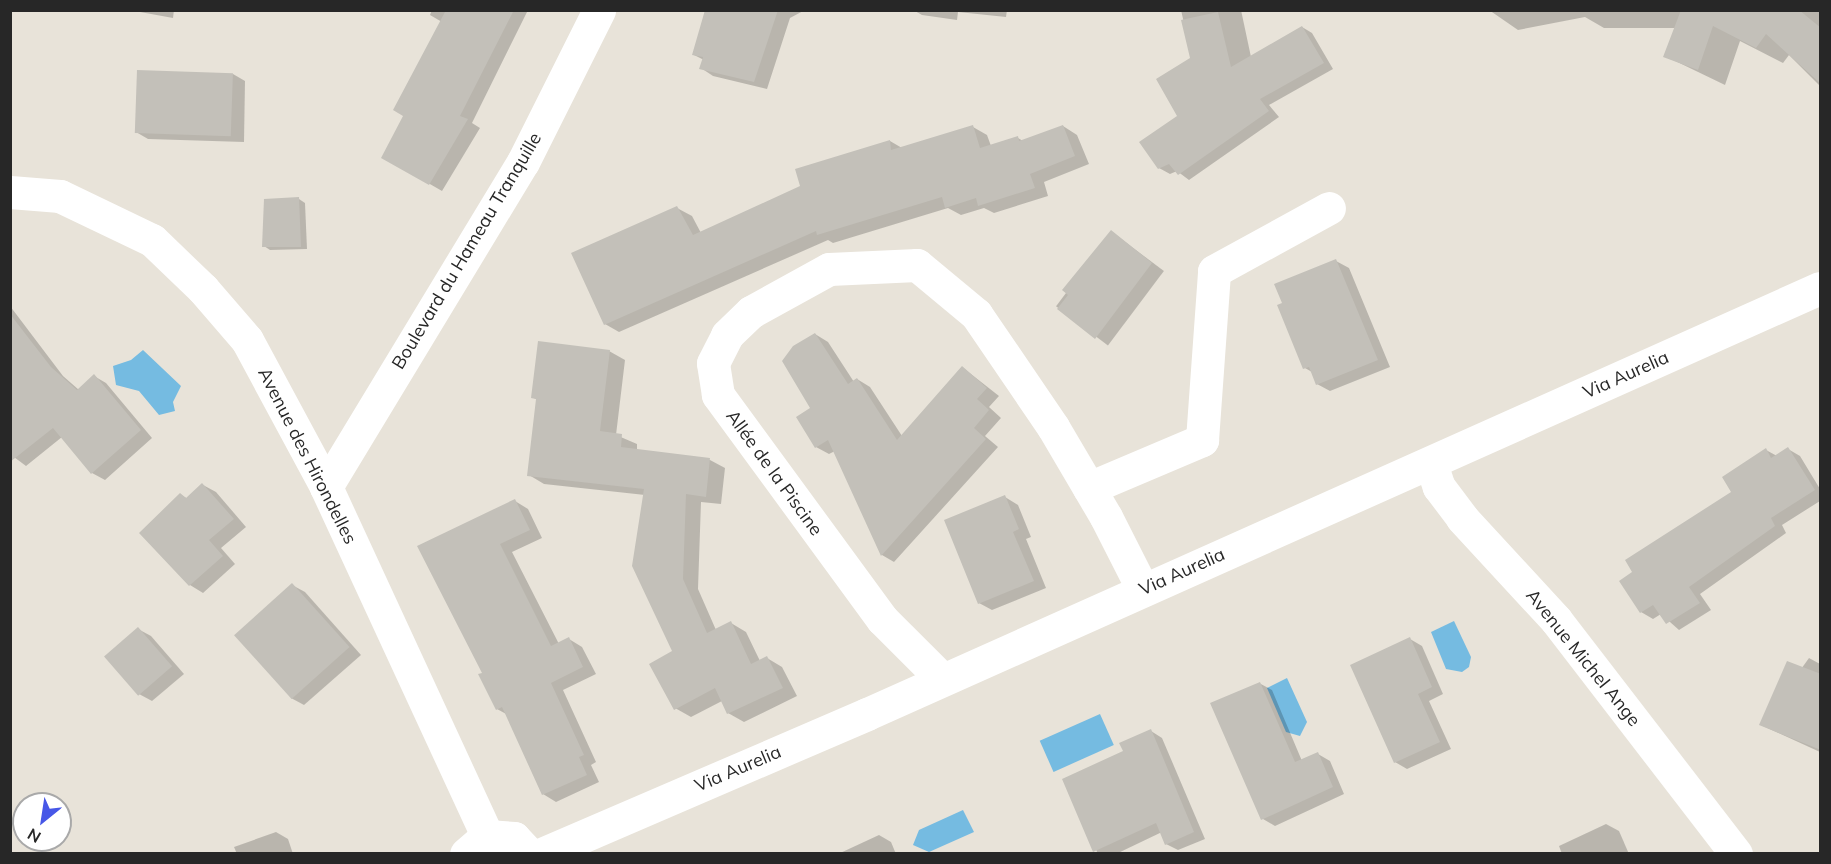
<!DOCTYPE html>
<html>
<head>
<meta charset="utf-8">
<style>
  body { margin:0 }
  #map { position:relative; width:1831px; height:864px; overflow:hidden; background:#e8e3d9; font-family:Mulish,sans-serif }
  div>[style] { position:absolute }
  [style*='--x'] { left:calc(var(--x)*1px); top:calc(var(--y)*1px); width:calc(var(--w)*1px); rotate:calc(var(--a)*1deg) }
  .water>* { inset:0; background:#75bbe1; transform-origin:0 0 }
  .shadow>* { inset:0; background:#0003; transform-origin:0 0 }
  .building>* { inset:0; background:#c3c0b9; transform-origin:0 0 }
  .minor>* { height:33px; margin:-16.5px; padding:0 16.5px; transform-origin:16.5px; border-radius:16.5px; background:#fff }
  span { translate:-50% -50%; white-space:nowrap; text-align:center; line-height:1.15; -webkit-text-stroke:4.5px #fff; paint-order:stroke }
  .street-label { font-size:18px; color:#272727 }
  .frame { position:absolute; inset:0; border:12px solid #272727; pointer-events:none }
  .north { position:absolute; left:12px; top:792px; width:60px; height:60px; box-sizing:border-box; background:#fff; border:2px solid #a9a9a9; border-radius:50%; rotate:210deg; font-size:16px; font-weight:700; line-height:24px; text-align:center; color:#272727 }
  .north::after { content:''; display:block; margin:auto; width:21px; height:27px; background:#4757e7; clip-path:polygon(50% 0,100% 100%,50% 72%,0 100%) }
</style>
</head>
<body>
<div id="map">
  <div class="water">
    <div style="clip-path:polygon(143px 350px,181px 386px,173px 402px,175px 411px,159px 415px,139px 391px,116px 385px,113px 366px,131px 360px)"></div>
    <div style="clip-path:polygon(1454px 621px,1471px 657px,1469px 667px,1462px 672px,1446px 669px,1431px 632px)"></div>
    <div style="clip-path:polygon(1287px 678px,1307px 722px,1300px 736px,1286px 732px,1267px 688px)"></div>
    <div style="left:1100px;top:714px;width:34px;height:66px;rotate:66deg"></div>
    <div style="clip-path:polygon(963px 810px,974px 832px,929px 852px,913px 845px,919px 830px)"></div>
  </div>
  <div class="shadow">
    <div style="clip-path:polygon(129px 10px,174px 10px,173px 18px)"></div>
    <div style="clip-path:polygon(432px 10px,528px 10px,472px 123px,480px 128px,442px 191px,383px 157px,405px 116px,442px 22px,430px 15px)"></div>
    <div style="clip-path:polygon(708px 10px,805px 10px,790px 18px,767px 89px,713px 76px,701px 68px,704px 60px,694px 55px)"></div>
    <div style="clip-path:polygon(913px 10px,1007px 10px,1006px 17px,958px 12px,957px 20px,922px 15px)"></div>
    <div style="clip-path:polygon(1181px 10px,1241px 10px,1251px 57px,1302px 27px,1312px 33px,1333px 69px,1269px 105px,1279px 117px,1189px 180px,1177px 171px,1170px 174px,1159px 168px,1179px 117px,1192px 59px)"></div>
    <div style="clip-path:polygon(1489px 10px,1820px 10px,1820px 86px,1789px 55px,1783px 63px,1740px 41px,1725px 85px,1667px 57px,1678px 28px,1604px 28px,1585px 17px,1518px 30px)"></div>
    <div style="clip-path:polygon(233px 74px,245px 81px,244px 142px,148px 139px,136px 132px)"></div>
    <div style="clip-path:polygon(1063px 126px,1077px 135px,1089px 164px,1044px 182px,1048px 196px,994px 213px,984px 208px,961px 215px,948px 208px,833px 243px,828px 240px,619px 332px,605px 324px,677px 208px,692px 216px,701px 233px,802px 187px,890px 141px,902px 148px,973px 127px,987px 135px,991px 146px,1018px 138px,1023px 141px)"></div>
    <div style="clip-path:polygon(299px 199px,305px 203px,307px 249px,270px 250px,264px 246px)"></div>
    <div style="left:1112px;top:232px;width:65px;height:93px;rotate:37deg"></div>
    <div style="clip-path:polygon(1336px 261px,1349px 268px,1390px 367px,1330px 391px,1317px 384px,1312px 372px,1305px 368px)"></div>
    <div style="clip-path:polygon(10px 306px,63px 376px,79px 390px,94px 376px,106px 383px,152px 438px,105px 480px,92px 473px,62px 437px,26px 466px,10px 454px)"></div>
    <div style="clip-path:polygon(815px 334px,828px 342px,854px 382px,857px 379px,870px 387px,902px 436px,962px 367px,999px 396px,989px 407px,1001px 418px,985px 436px,998px 447px,894px 562px,882px 555px,835px 451px,829px 454px,816px 447px,812px 409px)"></div>
    <div style="clip-path:polygon(609px 351px,625px 360px,616px 435px,637px 444px,637px 451px,710px 460px,725px 468px,721px 504px,701px 502px,698px 589px,716px 630px,731px 623px,746px 632px,760px 661px,767px 658px,782px 667px,797px 696px,744px 722px,728px 713px,722px 701px,691px 717px,675px 708px,674px 652px,645px 495px,544px 484px,529px 475px,538px 400px,532px 397px)"></div>
    <div style="clip-path:polygon(1788px 449px,1800px 456px,1820px 489px,1820px 501px,1782px 525px,1786px 533px,1700px 594px,1711px 610px,1679px 630px,1661px 614px,1653px 619px,1641px 612px,1766px 450px,1777px 456px)"></div>
    <div style="clip-path:polygon(203px 485px,216px 492px,246px 527px,221px 548px,235px 564px,203px 593px,190px 585px,141px 533px,181px 495px,188px 499px)"></div>
    <div style="clip-path:polygon(1005px 497px,1018px 505px,1031px 537px,1026px 539px,1046px 588px,992px 610px,979px 603px)"></div>
    <div style="clip-path:polygon(515px 501px,528px 509px,542px 538px,512px 552px,559px 644px,569px 639px,582px 647px,596px 674px,563px 690px,596px 762px,591px 765px,599px 782px,556px 802px,543px 794px,508px 715px,497px 709px,484px 673px,419px 547px)"></div>
    <div style="clip-path:polygon(292px 585px,305px 592px,361px 655px,304px 705px,291px 698px)"></div>
    <div style="clip-path:polygon(138px 629px,151px 636px,184px 674px,152px 701px,139px 694px)"></div>
    <div style="clip-path:polygon(1410px 639px,1422px 646px,1443px 694px,1429px 701px,1451px 749px,1407px 769px,1395px 762px)"></div>
    <div style="clip-path:polygon(1809px 658px,1820px 664px,1820px 752px,1761px 725px)"></div>
    <div style="clip-path:polygon(1259px 683px,1272px 690px,1302px 761px,1318px 754px,1330px 761px,1344px 794px,1275px 826px,1263px 819px)"></div>
    <div style="clip-path:polygon(1151px 731px,1162px 738px,1205px 839px,1178px 850px,1166px 844px,1162px 832px,1116px 854px,1098px 854px,1064px 780px,1125px 752px)"></div>
    <div style="clip-path:polygon(1606px 824px,1619px 831px,1629px 854px,1562px 854px,1559px 846px)"></div>
    <div style="clip-path:polygon(276px 832px,288px 839px,293px 854px,237px 854px,234px 847px)"></div>
    <div style="clip-path:polygon(879px 835px,891px 842px,896px 854px,838px 854px)"></div>
  </div>
  <div class="building">
    <div style="clip-path:polygon(446px 10px,514px 10px,460px 116px,468px 119px,429px 185px,381px 158px,403px 116px,393px 110px)"></div>
    <div style="clip-path:polygon(705px 10px,778px 10px,754px 82px,699px 69px,703px 57px,692px 55px)"></div>
    <div style="clip-path:polygon(1681px 10px,1799px 10px,1821px 28px,1821px 84px,1766px 34px,1756px 48px,1713px 26px,1698px 70px,1663px 57px)"></div>
    <div style="clip-path:polygon(1218px 12px,1231px 67px,1302px 26px,1324px 63px,1260px 99px,1269px 111px,1178px 175px,1169px 164px,1158px 169px,1139px 142px,1177px 116px,1156px 79px,1190px 58px,1181px 20px)"></div>
    <div style="left:137px;top:70px;width:96px;height:63px;rotate:2deg"></div>
    <div style="clip-path:polygon(973px 125px,980px 148px,1018px 136px,1019px 141px,1063px 125px,1075px 156px,1030px 174px,1035px 188px,978px 206px,976px 198px,945px 208px,942px 197px,817px 235px,816px 231px,604px 325px,571px 253px,677px 206px,693px 235px,800px 186px,795px 169px,890px 140px,891px 150px)"></div>
    <div style="clip-path:polygon(299px 197px,301px 247px,262px 247px,264px 199px)"></div>
    <div style="clip-path:polygon(1111px 230px,1152px 263px,1095px 339px,1057px 309px,1068px 295px,1062px 290px)"></div>
    <div style="clip-path:polygon(1336px 259px,1378px 360px,1316px 385px,1309px 367px,1303px 369px,1277px 305px,1282px 303px,1274px 284px)"></div>
    <div style="clip-path:polygon(10px 314px,51px 367px,77px 390px,94px 374px,141px 430px,91px 474px,53px 428px,10px 462px)"></div>
    <div style="clip-path:polygon(815px 333px,848px 384px,857px 378px,897px 440px,962px 366px,987px 388px,977px 399px,989px 410px,974px 428px,986px 439px,881px 556px,828px 440px,815px 448px,796px 417px,810px 408px,782px 361px,793px 346px)"></div>
    <div style="clip-path:polygon(538px 341px,610px 350px,600px 431px,622px 434px,621px 447px,710px 458px,706px 497px,686px 494px,683px 579px,707px 633px,731px 621px,751px 664px,767px 656px,783px 688px,727px 714px,715px 688px,674px 710px,649px 664px,672px 651px,632px 566px,644px 489px,527px 476px,536px 399px,531px 398px)"></div>
    <div style="clip-path:polygon(1788px 447px,1815px 490px,1771px 518px,1775px 526px,1689px 587px,1700px 603px,1666px 624px,1653px 605px,1640px 613px,1619px 581px,1632px 572px,1625px 560px,1731px 492px,1722px 477px,1766px 448px,1771px 458px)"></div>
    <div style="clip-path:polygon(202px 483px,234px 519px,209px 540px,223px 556px,189px 586px,139px 533px,180px 493px,186px 498px)"></div>
    <div style="clip-path:polygon(1005px 495px,1019px 529px,1013px 532px,1034px 581px,978px 604px,944px 520px)"></div>
    <div style="clip-path:polygon(515px 499px,530px 530px,500px 544px,551px 646px,569px 637px,583px 667px,551px 683px,584px 755px,579px 757px,587px 775px,542px 795px,502px 707px,496px 710px,478px 674px,482px 673px,417px 546px)"></div>
    <div style="left:292px;top:583px;width:86px;height:78px;rotate:48deg"></div>
    <div style="left:138px;top:627px;width:52px;height:45px;rotate:49deg"></div>
    <div style="clip-path:polygon(1410px 637px,1432px 687px,1418px 694px,1440px 742px,1394px 763px,1350px 665px)"></div>
    <div style="clip-path:polygon(1787px 661px,1821px 674px,1821px 750px,1759px 725px)"></div>
    <div style="clip-path:polygon(1260px 682px,1295px 762px,1318px 752px,1333px 787px,1261px 820px,1210px 703px)"></div>
    <div style="clip-path:polygon(1151px 729px,1194px 832px,1165px 845px,1156px 823px,1093px 852px,1062px 779px,1123px 751px,1119px 743px)"></div>
  </div>
  <div class="minor">
    <div style="--x:10;--y:192;--w:50;--a:4.6"></div>
    <div style="--x:60;--y:196;--w:102;--a:25.6"></div>
    <div style="--x:152;--y:240;--w:71;--a:43.9"></div>
    <div style="--x:203;--y:289;--w:67;--a:49.2"></div>
    <div style="--x:247;--y:340;--w:167;--a:61.7"></div>
    <div style="--x:326;--y:487;--w:384;--a:65.2"></div>
    <div style="--x:1431;--y:463;--w:25;--a:72"></div>
    <div style="--x:1439;--y:487;--w:39;--a:53"></div>
    <div style="--x:1462;--y:518;--w:139;--a:47.3"></div>
    <div style="--x:1556;--y:620;--w:295;--a:52.4"></div>
    <div style="--x:326;--y:487;--w:380;--a:-58.8"></div>
    <div style="--x:523;--y:162;--w:170;--a:-63.4"></div>
    <div style="--x:1089;--y:488;--w:123;--a:-23"></div>
    <div style="--x:1202;--y:440;--w:169;--a:-85.9"></div>
    <div style="--x:1214;--y:271;--w:131;--a:-28.7"></div>
    <div style="--x:941;--y:678;--w:83;--a:-135"></div>
    <div style="--x:882;--y:619;--w:278;--a:-126.2"></div>
    <div style="--x:718;--y:395;--w:32;--a:-99"></div>
    <div style="--x:713;--y:363;--w:31;--a:-63"></div>
    <div style="--x:727;--y:335;--w:33;--a:-44"></div>
    <div style="--x:751;--y:312;--w:89;--a:-28.9"></div>
    <div style="--x:829;--y:269;--w:88;--a:-2.6"></div>
    <div style="--x:917;--y:265;--w:77;--a:39.7"></div>
    <div style="--x:976;--y:314;--w:137;--a:55.7"></div>
    <div style="--x:1053;--y:427;--w:104;--a:59.5"></div>
    <div style="--x:1106;--y:517;--w:82;--a:63.1"></div>
    <div style="--x:466;--y:854;--w:28;--a:-41"></div>
    <div style="--x:487;--y:836;--w:27;--a:4"></div>
    <div style="--x:514;--y:838;--w:22;--a:47"></div>
    <div style="--x:542;--y:854;--w:354;--a:-23.3"></div>
    <div style="--x:867;--y:714;--w:1044;--a:-24.09"></div>
  </div>
  <div class="street-label">
    <span style="left:467px;top:251px;rotate:-59deg">Boulevard du Hameau Tranquille</span>
    <span style="left:1626px;top:375px;rotate:-24deg">Via Aurelia</span>
    <span style="left:307px;top:456px;rotate:63deg">Avenue des Hirondelles</span>
    <span style="left:774px;top:473px;rotate:54deg">Allée de la Piscine</span>
    <span style="left:1182px;top:572px;rotate:-24deg">Via Aurelia</span>
    <span style="left:1583px;top:658px;rotate:51deg">Avenue Michel Ange</span>
    <span style="left:738px;top:769px;rotate:-23deg">Via Aurelia</span>
  </div>
  <div class="frame"></div>
  <div class="north">N</div>
</div>
</body>
</html>
